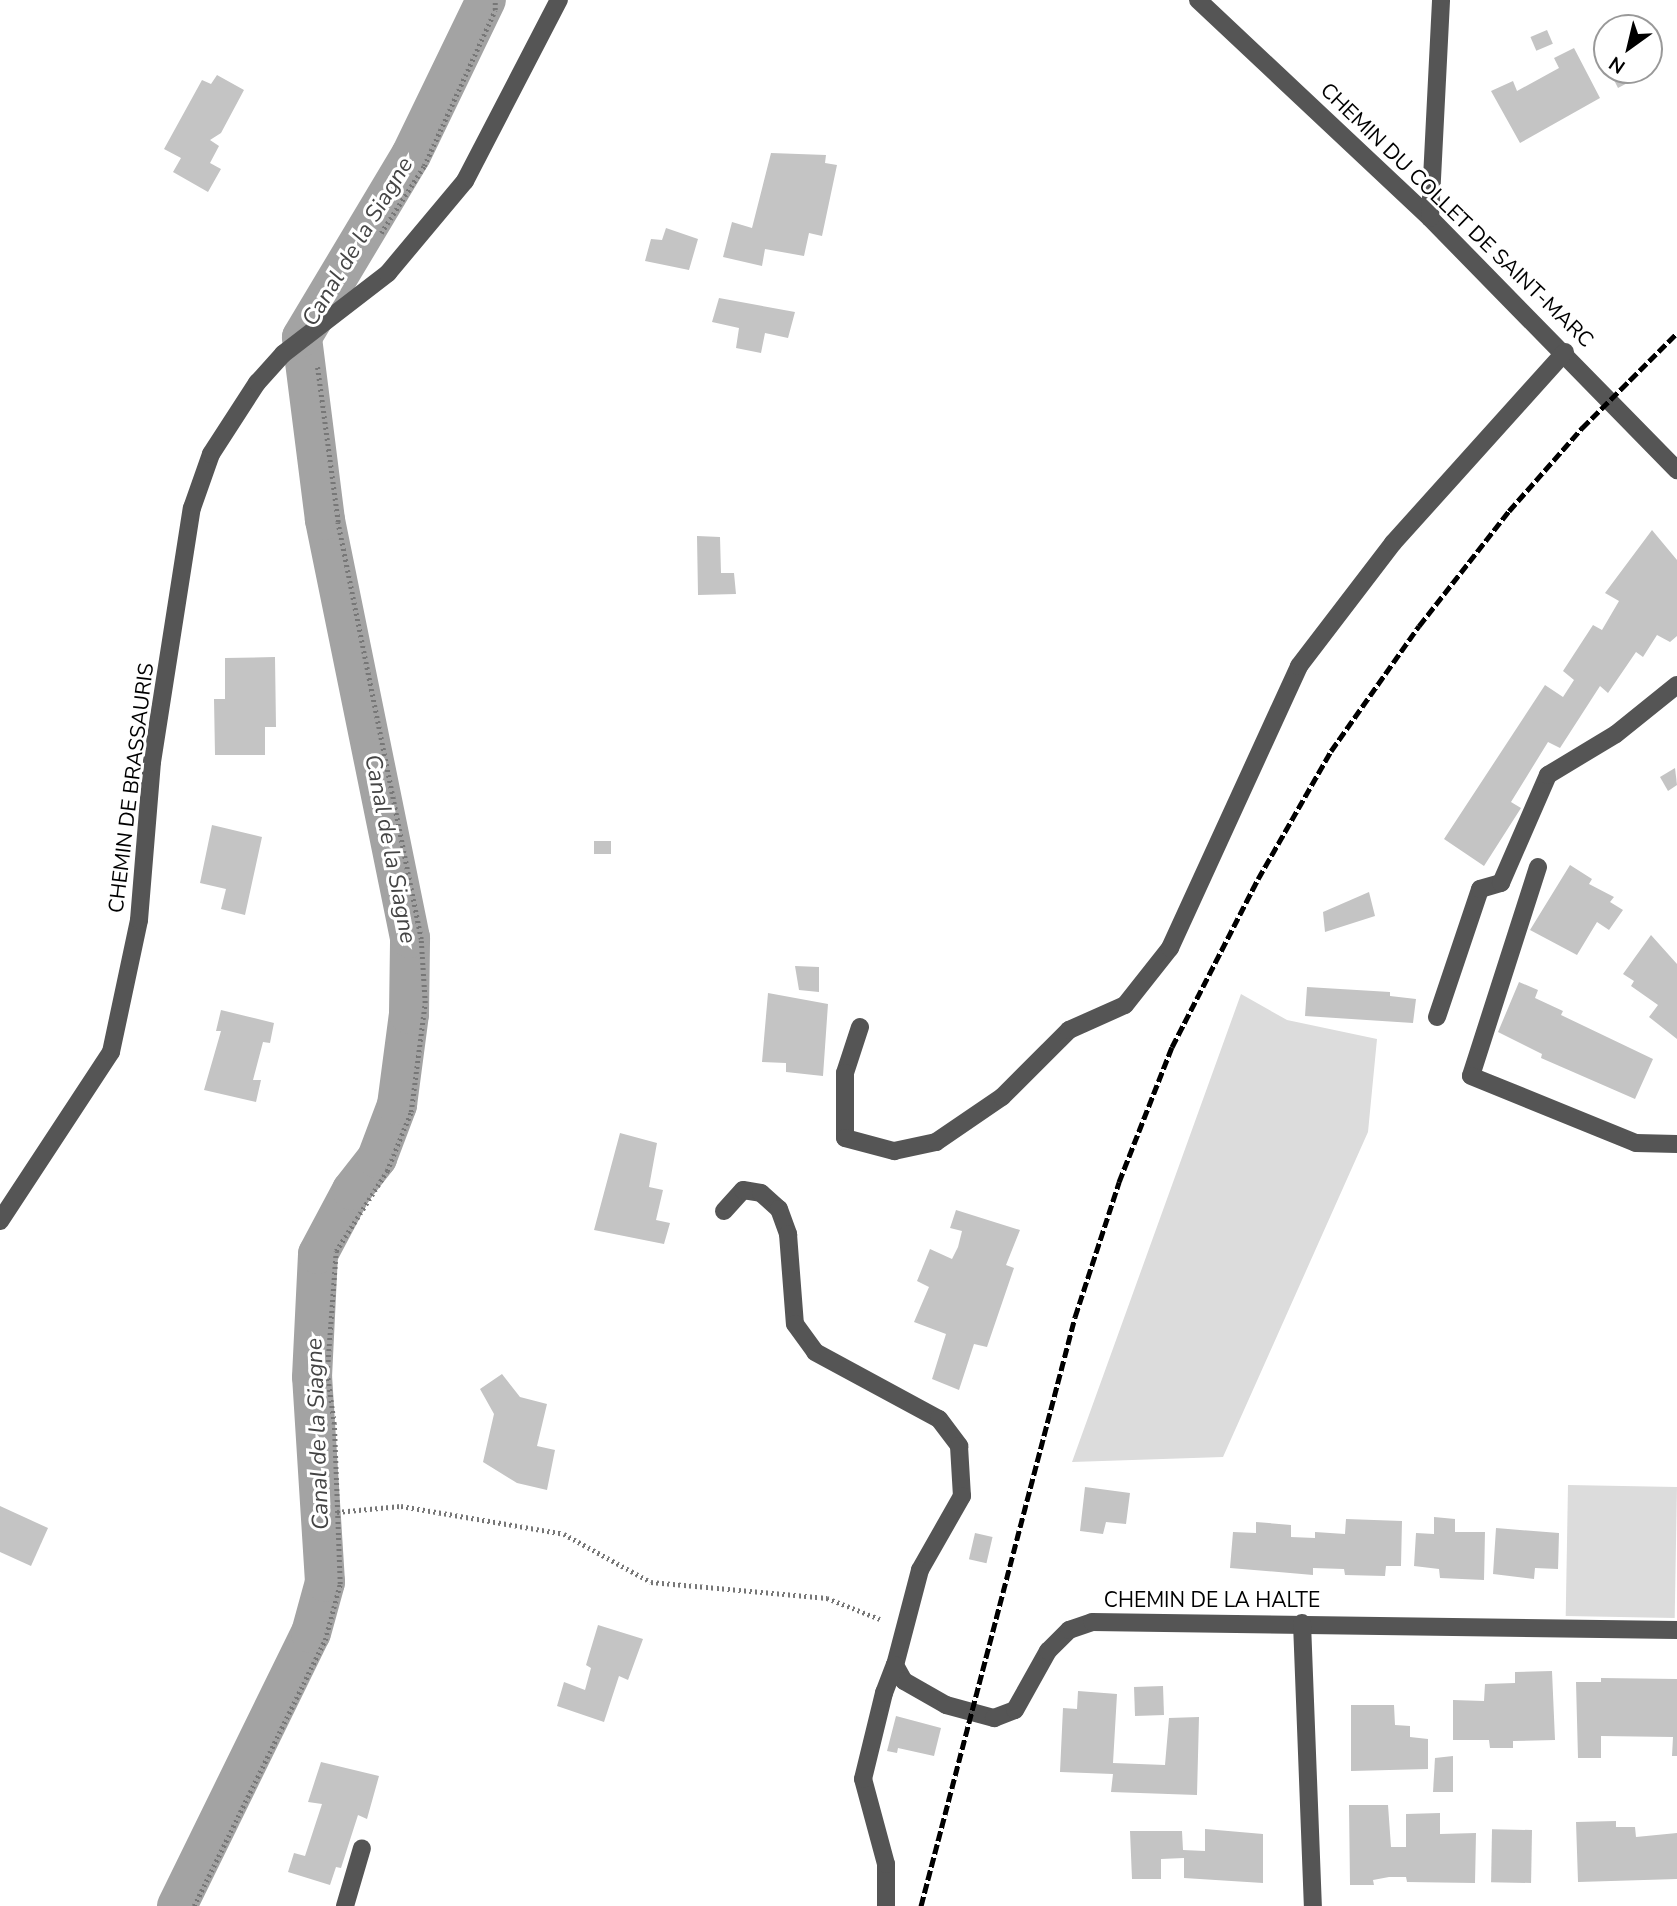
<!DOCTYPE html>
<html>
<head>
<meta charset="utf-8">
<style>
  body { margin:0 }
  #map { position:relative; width:1677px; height:1906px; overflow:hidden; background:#fff; font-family:"Nunito Sans",sans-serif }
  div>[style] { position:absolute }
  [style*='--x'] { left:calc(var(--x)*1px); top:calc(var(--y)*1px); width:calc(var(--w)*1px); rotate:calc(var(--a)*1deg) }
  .green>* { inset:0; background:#dcdcdc; transform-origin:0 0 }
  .canal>* { height:40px; margin:-20px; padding:0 20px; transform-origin:20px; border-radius:20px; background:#a3a3a3 }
  .building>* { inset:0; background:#c4c4c4; transform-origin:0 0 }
  .path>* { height:4.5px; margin-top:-2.25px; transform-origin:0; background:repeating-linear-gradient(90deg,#777 0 2px,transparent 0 5.5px) }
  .minor>* { height:18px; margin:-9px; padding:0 9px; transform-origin:9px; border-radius:9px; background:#555 }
  .rail>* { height:5px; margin-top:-2.5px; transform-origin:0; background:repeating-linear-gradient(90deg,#000 0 10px,transparent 0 13.5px) }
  span { translate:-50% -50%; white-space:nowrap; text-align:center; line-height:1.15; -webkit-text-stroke:6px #fff; paint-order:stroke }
  .street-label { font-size:21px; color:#000 }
  .water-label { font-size:23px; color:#444; font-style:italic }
  .north { position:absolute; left:1593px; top:14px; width:70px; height:70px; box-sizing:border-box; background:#fff; border:2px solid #999; border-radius:50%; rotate:214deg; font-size:19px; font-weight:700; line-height:28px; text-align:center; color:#000 }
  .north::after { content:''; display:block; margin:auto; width:24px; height:32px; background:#000; clip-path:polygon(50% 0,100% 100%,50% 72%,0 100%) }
</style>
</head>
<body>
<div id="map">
  <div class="green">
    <div style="clip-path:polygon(1241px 994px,1287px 1020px,1377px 1039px,1368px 1132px,1223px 1457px,1072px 1462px)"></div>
    <div style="left:1568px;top:1485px;width:109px;height:131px;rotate:1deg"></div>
  </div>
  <div class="canal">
    <div style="--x:177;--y:1906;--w:304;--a:-63.9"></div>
    <div style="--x:311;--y:1633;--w:53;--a:-74.6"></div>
    <div style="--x:325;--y:1582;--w:205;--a:-93.6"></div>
    <div style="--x:312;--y:1377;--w:123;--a:-87.2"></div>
    <div style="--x:318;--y:1254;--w:72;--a:-62"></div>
    <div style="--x:352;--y:1190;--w:41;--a:-52"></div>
    <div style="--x:377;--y:1158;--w:57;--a:-69.3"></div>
    <div style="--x:397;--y:1105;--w:92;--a:-82.5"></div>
    <div style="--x:409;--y:1014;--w:76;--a:-89.2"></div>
    <div style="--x:410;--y:938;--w:427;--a:-101.5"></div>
    <div style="--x:325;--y:520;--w:184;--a:-97.2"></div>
    <div style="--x:302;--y:337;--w:212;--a:-59.1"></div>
    <div style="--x:411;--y:155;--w:172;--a:-64.2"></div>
  </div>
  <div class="building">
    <div style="left:1547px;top:30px;width:15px;height:18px;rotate:67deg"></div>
    <div style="clip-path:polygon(1574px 48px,1600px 98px,1520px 143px,1491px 91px,1513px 81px,1517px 91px,1559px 68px,1554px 58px)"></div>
    <div style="clip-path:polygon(1618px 70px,1627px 70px,1633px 80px,1618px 88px,1611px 74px)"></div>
    <div style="clip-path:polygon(217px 75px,244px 90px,221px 133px,210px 140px,219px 146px,210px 163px,221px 169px,208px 192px,173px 172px,181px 158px,164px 149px,202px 80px,211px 84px)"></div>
    <div style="clip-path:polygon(771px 153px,826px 155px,825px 163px,837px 165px,822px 236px,809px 233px,804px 256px,765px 249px,762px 266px,723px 257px,732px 222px,752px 228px)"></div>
    <div style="clip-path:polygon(666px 228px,698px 239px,689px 270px,645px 261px,651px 239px,662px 240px)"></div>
    <div style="clip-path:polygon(719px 298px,795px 312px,788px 338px,765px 333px,761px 353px,736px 348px,739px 328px,712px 322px)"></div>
    <div style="clip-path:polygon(1652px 530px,1677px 560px,1677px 636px,1670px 642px,1657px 635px,1643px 657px,1636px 652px,1608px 693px,1600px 686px,1560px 748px,1548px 742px,1511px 802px,1521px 808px,1484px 866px,1444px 839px,1545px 685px,1563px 697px,1574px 680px,1563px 671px,1593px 625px,1602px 630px,1619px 601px,1605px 593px)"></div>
    <div style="clip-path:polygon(697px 536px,720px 537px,721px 573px,734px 573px,736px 594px,698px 595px)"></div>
    <div style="clip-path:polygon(275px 657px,276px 727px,265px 727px,265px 755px,215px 755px,214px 699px,225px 699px,225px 658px)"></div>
    <div style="clip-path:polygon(1675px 768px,1677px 785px,1668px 791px,1660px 777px)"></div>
    <div style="clip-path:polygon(212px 825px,262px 837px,245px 915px,221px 909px,226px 889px,200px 883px)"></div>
    <div style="left:611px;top:841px;width:13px;height:17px;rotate:90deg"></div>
    <div style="clip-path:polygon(1570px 865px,1592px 879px,1589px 884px,1614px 897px,1610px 902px,1623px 910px,1609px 930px,1597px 922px,1577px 955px,1530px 930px)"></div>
    <div style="clip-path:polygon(1369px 892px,1375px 916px,1325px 932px,1323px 912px)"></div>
    <div style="clip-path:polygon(1651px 935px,1677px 964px,1677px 1039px,1649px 1017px,1658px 1005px,1631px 986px,1634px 981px,1623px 974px)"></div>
    <div style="clip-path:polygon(795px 966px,819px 967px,819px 992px,799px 990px)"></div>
    <div style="clip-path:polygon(1519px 982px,1538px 990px,1535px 998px,1563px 1011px,1561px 1015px,1653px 1059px,1635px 1099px,1541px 1058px,1542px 1054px,1498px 1032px)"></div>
    <div style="clip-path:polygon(1307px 987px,1390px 992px,1390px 996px,1416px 999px,1413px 1023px,1305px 1016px)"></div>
    <div style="clip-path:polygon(768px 993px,828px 1004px,823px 1076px,786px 1072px,786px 1063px,762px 1062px)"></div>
    <div style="clip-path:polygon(221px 1010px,274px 1023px,270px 1043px,263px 1042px,253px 1080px,261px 1080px,256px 1102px,204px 1090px,221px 1031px,216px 1031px)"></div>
    <div style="clip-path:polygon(620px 1133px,657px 1143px,649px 1187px,663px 1190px,656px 1220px,670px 1223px,664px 1244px,594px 1230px)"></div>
    <div style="clip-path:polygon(956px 1210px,1020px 1230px,1006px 1265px,1014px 1268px,987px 1347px,974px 1344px,959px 1390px,932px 1379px,946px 1334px,914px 1322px,929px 1287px,917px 1281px,930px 1249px,952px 1259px,958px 1247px,962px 1231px,950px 1228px)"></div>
    <div style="clip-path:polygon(502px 1374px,520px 1397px,547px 1404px,537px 1446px,555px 1450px,547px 1490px,517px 1483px,483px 1462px,494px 1414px,480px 1389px)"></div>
    <div style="clip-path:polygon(1085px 1487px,1130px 1493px,1126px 1524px,1106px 1522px,1103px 1534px,1080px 1531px)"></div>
    <div style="clip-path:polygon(0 1506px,48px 1528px,31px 1566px,0 1552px)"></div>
    <div style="clip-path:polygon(1434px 1517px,1455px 1519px,1455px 1532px,1485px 1532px,1484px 1580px,1440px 1578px,1439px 1569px,1414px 1566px,1416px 1533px,1434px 1534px)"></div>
    <div style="clip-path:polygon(1346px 1519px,1402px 1521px,1401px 1566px,1386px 1566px,1385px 1576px,1345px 1575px,1344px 1569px,1313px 1568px,1313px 1575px,1230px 1568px,1233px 1532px,1256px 1533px,1256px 1522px,1291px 1525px,1291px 1537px,1315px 1538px,1315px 1532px,1345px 1534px)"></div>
    <div style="clip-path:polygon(1496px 1528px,1559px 1533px,1558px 1569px,1535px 1568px,1534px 1579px,1493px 1574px)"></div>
    <div style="left:975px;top:1533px;width:18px;height:27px;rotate:13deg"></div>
    <div style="clip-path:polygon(598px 1625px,643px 1639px,628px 1680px,619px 1676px,604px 1722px,557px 1706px,564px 1682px,585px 1690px,591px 1668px,586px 1665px)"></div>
    <div style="clip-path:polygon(1552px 1671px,1555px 1740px,1513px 1741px,1513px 1748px,1490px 1748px,1489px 1740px,1453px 1740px,1453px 1700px,1484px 1701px,1485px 1684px,1515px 1683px,1515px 1672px)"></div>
    <div style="clip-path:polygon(1601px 1678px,1677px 1679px,1677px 1756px,1672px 1756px,1673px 1737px,1601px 1736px,1601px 1758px,1578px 1758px,1576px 1682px,1601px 1682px)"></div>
    <div style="left:1163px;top:1686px;width:29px;height:29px;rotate:88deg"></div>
    <div style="clip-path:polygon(1078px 1691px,1117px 1694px,1113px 1763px,1165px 1765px,1169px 1718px,1199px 1717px,1197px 1795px,1111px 1792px,1113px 1774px,1060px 1772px,1063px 1708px,1077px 1709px)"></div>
    <div style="clip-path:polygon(1351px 1705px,1394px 1705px,1395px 1725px,1410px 1726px,1410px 1737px,1428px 1739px,1428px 1769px,1351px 1771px)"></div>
    <div style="clip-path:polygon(896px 1716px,941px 1728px,934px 1756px,898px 1748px,897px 1753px,887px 1751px)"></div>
    <div style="clip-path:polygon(1453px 1756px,1453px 1792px,1433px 1792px,1435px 1758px)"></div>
    <div style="clip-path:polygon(321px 1762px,379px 1776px,367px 1819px,358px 1815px,341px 1868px,336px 1867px,330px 1885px,288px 1872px,294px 1853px,305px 1856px,322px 1804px,308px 1802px)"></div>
    <div style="clip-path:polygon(1349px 1805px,1388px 1805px,1391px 1847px,1406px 1847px,1406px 1814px,1440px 1813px,1440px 1834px,1476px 1833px,1475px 1883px,1407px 1882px,1406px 1877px,1389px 1877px,1373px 1880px,1374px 1885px,1350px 1885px)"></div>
    <div style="clip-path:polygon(1616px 1821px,1616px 1827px,1635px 1827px,1636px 1837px,1677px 1833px,1677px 1879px,1578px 1882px,1576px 1822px)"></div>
    <div style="clip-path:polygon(1205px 1829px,1263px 1834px,1263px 1883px,1184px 1878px,1184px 1858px,1161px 1859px,1161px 1879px,1132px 1879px,1130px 1831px,1182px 1831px,1183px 1850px,1205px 1851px)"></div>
    <div style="left:1532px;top:1830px;width:53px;height:40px;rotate:91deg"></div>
  </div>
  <div class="path">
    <div style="--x:381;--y:233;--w:80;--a:-57.3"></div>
    <div style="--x:424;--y:166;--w:171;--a:-65.5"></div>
    <div style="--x:495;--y:10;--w:10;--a:-90"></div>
    <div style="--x:337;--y:1512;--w:64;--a:-5.4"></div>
    <div style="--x:401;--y:1506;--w:165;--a:9.7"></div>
    <div style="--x:564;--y:1534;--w:99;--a:28.9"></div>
    <div style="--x:651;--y:1582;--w:177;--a:5.2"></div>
    <div style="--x:827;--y:1598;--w:57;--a:21.6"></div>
    <div style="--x:194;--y:1906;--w:297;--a:-63.8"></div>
    <div style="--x:325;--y:1640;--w:58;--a:-75"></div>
    <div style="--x:340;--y:1584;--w:160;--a:-92.1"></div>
    <div style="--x:334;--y:1424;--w:51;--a:-97.8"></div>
    <div style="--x:327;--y:1373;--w:122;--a:-85.8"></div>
    <div style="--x:336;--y:1251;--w:95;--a:-57.5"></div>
    <div style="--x:387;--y:1171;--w:64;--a:-67.9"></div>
    <div style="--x:411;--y:1112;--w:110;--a:-82.7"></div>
    <div style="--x:425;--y:1003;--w:64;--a:-93.6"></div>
    <div style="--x:421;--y:939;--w:425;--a:-101.3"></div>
    <div style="--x:338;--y:522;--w:159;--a:-97.6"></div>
  </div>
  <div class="minor">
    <div style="--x:1198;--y:0;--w:318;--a:43.2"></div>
    <div style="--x:1430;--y:218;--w:353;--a:45.6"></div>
    <div style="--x:1430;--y:218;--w:218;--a:-87.1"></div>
    <div style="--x:1538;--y:867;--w:219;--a:107.8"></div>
    <div style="--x:1471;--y:1076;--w:178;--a:22.1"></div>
    <div style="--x:1636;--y:1143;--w:41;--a:1.4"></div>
    <div style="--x:1437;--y:1017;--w:135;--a:-71.4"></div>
    <div style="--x:1480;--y:889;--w:22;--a:-16"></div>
    <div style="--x:1501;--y:883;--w:118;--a:-66.5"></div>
    <div style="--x:1548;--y:775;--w:79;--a:-31.1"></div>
    <div style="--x:1616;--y:734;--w:78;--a:-38.8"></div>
    <div style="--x:860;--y:1027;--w:48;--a:108.1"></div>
    <div style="--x:845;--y:1073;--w:65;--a:90"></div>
    <div style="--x:845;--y:1138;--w:51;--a:14.9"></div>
    <div style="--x:894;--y:1151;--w:43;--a:-12.1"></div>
    <div style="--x:936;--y:1142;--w:80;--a:-34.3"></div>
    <div style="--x:1002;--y:1097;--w:95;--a:-45"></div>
    <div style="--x:1069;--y:1030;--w:61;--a:-24.1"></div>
    <div style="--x:1125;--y:1005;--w:73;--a:-51.7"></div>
    <div style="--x:1170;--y:948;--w:310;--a:-65.4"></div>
    <div style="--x:1299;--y:666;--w:155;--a:-52.6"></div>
    <div style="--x:1393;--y:543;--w:257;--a:-48"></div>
    <div style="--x:724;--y:1211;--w:28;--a:-48"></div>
    <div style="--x:743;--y:1190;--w:18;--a:9"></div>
    <div style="--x:761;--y:1193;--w:24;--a:42"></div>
    <div style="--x:779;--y:1209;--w:27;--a:70"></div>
    <div style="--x:788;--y:1234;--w:90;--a:85.6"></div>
    <div style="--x:795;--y:1324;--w:34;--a:54"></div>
    <div style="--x:815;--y:1352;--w:141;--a:28.4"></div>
    <div style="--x:939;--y:1419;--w:34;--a:53"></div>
    <div style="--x:959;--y:1446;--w:50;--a:86.6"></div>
    <div style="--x:962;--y:1496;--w:85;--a:119.6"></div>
    <div style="--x:920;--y:1570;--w:98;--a:104.7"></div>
    <div style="--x:895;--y:1665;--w:18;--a:61"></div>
    <div style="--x:904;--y:1681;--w:48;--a:29.7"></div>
    <div style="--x:946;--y:1705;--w:50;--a:15.2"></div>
    <div style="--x:994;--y:1718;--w:22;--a:-21"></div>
    <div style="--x:1015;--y:1710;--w:68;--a:-60.8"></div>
    <div style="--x:1048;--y:1651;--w:30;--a:-45"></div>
    <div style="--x:1069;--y:1630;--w:24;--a:-19"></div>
    <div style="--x:1092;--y:1622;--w:585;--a:0.78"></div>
    <div style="--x:0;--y:1221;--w:202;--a:-56.7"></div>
    <div style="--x:111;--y:1052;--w:135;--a:-78"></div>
    <div style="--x:139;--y:920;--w:159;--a:-85.3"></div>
    <div style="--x:152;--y:762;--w:257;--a:-81.1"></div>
    <div style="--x:192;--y:508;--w:57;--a:-70.6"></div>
    <div style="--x:211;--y:454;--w:85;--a:-57.1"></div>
    <div style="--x:257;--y:383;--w:39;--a:-48"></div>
    <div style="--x:283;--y:354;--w:133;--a:-37.6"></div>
    <div style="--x:388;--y:273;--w:120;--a:-50.1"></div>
    <div style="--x:465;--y:181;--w:204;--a:-62.6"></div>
    <div style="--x:1302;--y:1623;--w:283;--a:87.8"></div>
    <div style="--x:345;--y:1906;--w:60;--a:-73.7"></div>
    <div style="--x:886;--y:1906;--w:42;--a:-90"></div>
    <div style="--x:886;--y:1864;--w:88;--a:-105.1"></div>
    <div style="--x:863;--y:1779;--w:89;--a:-76.3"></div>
    <div style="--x:884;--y:1693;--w:30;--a:-69"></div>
  </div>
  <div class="rail">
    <div style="--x:921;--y:1906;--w:609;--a:-75.35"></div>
    <div style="--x:1075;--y:1317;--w:142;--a:-71.9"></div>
    <div style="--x:1119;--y:1182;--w:145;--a:-68.6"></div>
    <div style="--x:1172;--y:1047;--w:189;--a:-62.9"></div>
    <div style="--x:1258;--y:879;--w:147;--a:-60.3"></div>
    <div style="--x:1331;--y:751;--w:153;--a:-54.9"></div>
    <div style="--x:1419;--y:626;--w:146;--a:-52"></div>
    <div style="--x:1509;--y:511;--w:111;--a:-48.7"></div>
    <div style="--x:1582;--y:428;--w:134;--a:-45"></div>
  </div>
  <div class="street-label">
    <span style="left:1457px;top:215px;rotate:44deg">CHEMIN DU COLLET DE SAINT-MARC</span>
    <span style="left:131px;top:788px;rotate:-83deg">CHEMIN DE BRASSAURIS</span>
    <span style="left:1212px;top:1600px">CHEMIN DE LA HALTE</span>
  </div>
  <div class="water-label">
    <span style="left:358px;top:242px;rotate:-59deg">Canal de la Siagne</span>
    <span style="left:390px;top:849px;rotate:79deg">Canal de la Siagne</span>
    <span style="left:318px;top:1434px;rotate:-92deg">Canal de la Siagne</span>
  </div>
  <div class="north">N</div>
</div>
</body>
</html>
